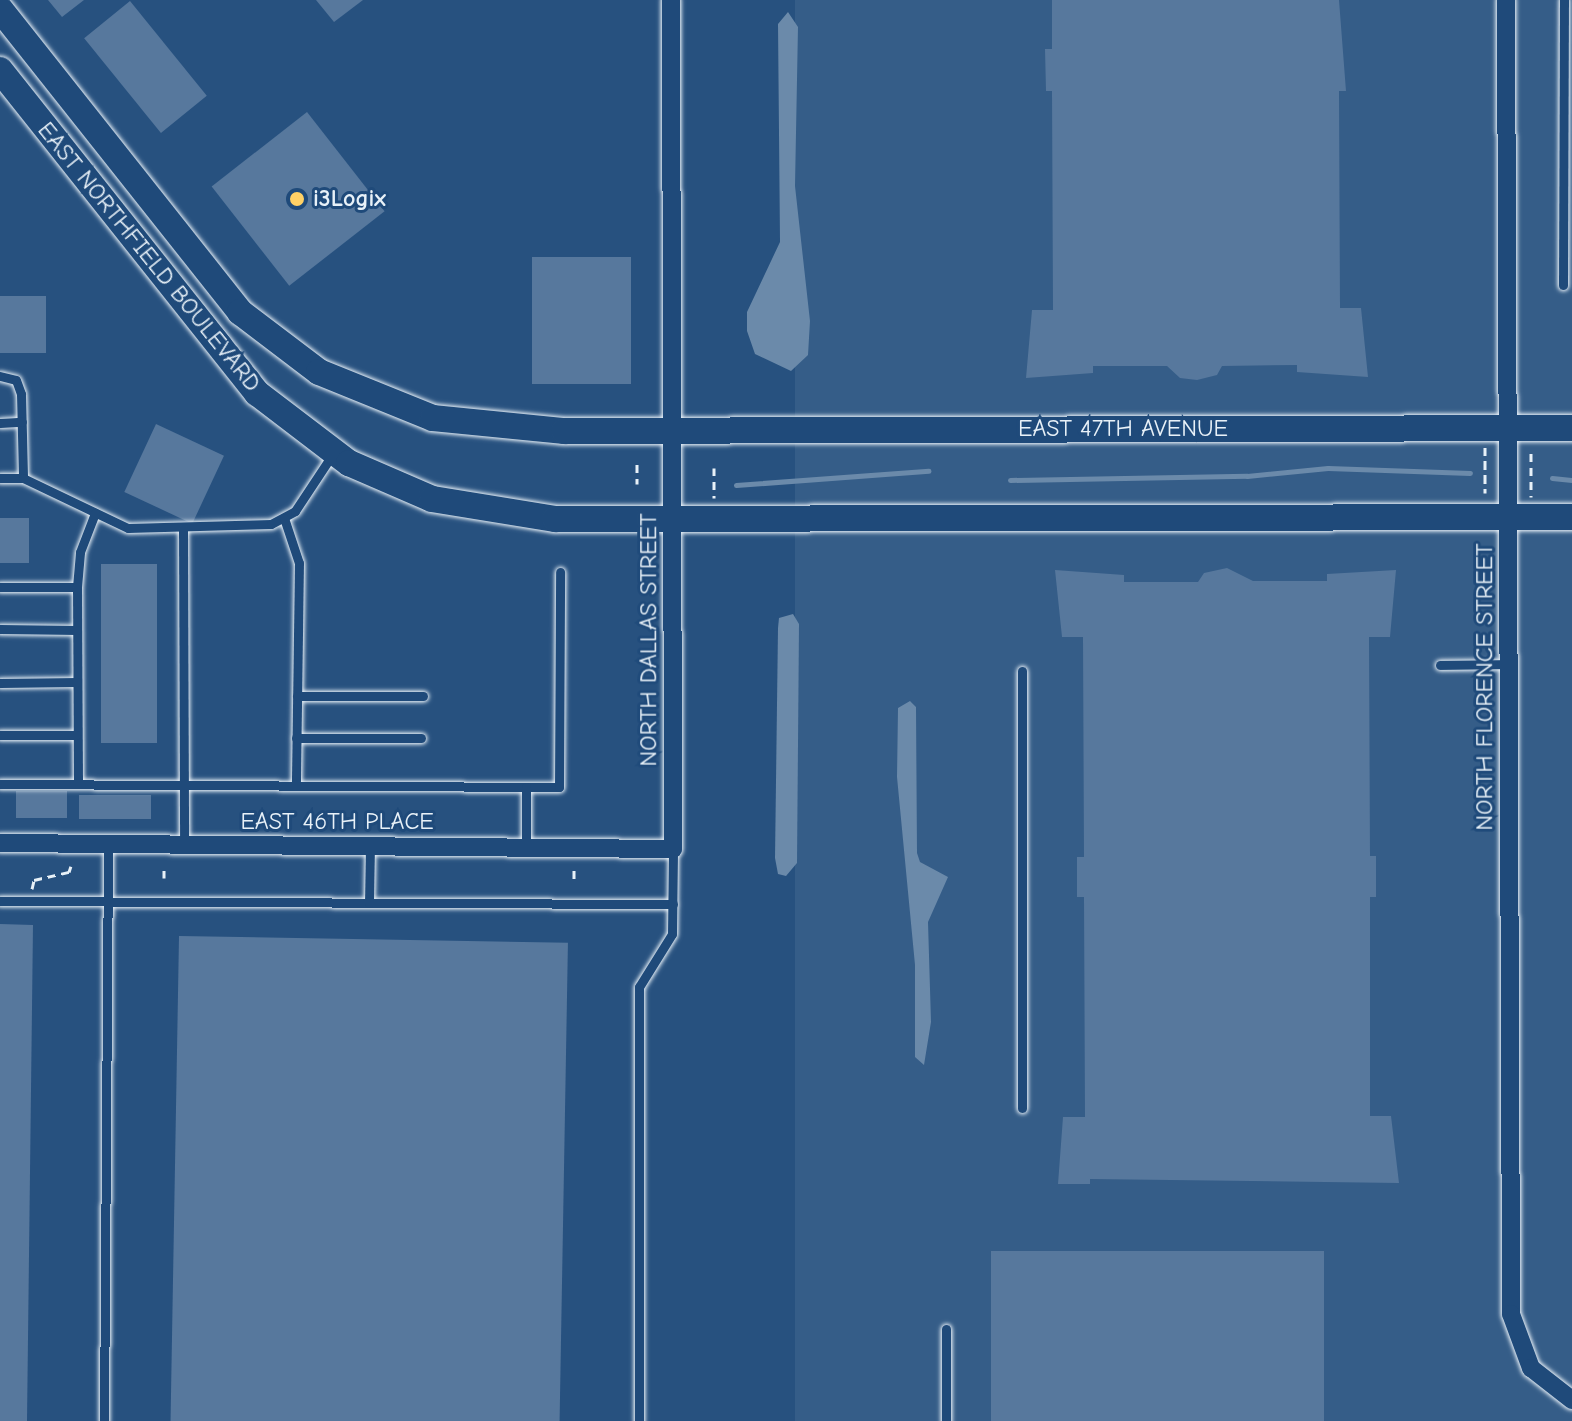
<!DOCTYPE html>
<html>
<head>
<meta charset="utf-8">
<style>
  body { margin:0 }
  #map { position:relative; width:1572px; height:1421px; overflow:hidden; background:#27517f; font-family:"Comic Neue",sans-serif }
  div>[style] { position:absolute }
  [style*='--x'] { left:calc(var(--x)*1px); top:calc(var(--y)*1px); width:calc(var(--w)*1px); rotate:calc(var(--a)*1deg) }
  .built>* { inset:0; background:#355d88; transform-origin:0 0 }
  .water>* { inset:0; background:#6b8aaa }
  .stream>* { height:5px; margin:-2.5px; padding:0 2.5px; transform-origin:2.5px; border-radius:2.5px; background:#6b8aaa }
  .building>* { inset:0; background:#57789d; transform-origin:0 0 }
  .path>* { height:3px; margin-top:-1.5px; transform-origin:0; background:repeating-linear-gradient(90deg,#e8f1f8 0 8px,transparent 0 14px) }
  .roads { filter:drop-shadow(0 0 2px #e8f1f8) drop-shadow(0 0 2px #e8f1f8) }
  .service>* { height:9px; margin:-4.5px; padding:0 4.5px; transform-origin:4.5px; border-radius:4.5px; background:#1f4a7a }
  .minor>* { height:18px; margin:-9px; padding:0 9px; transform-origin:9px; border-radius:9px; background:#1f4a7a }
  .secondary>* { height:26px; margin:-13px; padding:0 13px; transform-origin:13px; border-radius:13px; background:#1f4a7a }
  .dots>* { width:22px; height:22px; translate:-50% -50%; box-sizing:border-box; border:4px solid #1f4a7a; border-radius:50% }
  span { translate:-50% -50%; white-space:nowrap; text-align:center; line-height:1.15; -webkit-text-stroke:6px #1f4a7a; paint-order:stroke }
  .poi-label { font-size:24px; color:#e8f1f8; font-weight:700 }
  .left { translate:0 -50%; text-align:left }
  .street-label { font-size:24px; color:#e8f1f8 }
</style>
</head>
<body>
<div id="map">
  <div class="built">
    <div style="left:795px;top:0;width:777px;height:1421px"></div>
  </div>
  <div class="water">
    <div style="clip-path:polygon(788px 12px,798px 27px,795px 186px,810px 321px,808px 355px,791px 371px,755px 354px,747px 331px,747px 312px,780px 242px,778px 24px)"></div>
    <div style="clip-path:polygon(793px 614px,799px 624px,797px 863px,786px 876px,778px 874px,775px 858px,778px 628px,779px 618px)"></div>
    <div style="clip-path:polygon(910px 701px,916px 707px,917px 853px,920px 862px,948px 877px,928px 922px,931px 1022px,924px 1065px,915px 1057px,915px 965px,897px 777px,898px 708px)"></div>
  </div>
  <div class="stream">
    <div style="--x:1552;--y:478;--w:20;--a:6"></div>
    <div style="--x:1010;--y:480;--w:237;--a:-1"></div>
    <div style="--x:1247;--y:476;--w:81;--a:-5.6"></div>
    <div style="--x:1328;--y:468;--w:142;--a:2"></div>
    <div style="--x:736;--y:485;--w:193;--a:-4.2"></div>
  </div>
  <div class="building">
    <div style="clip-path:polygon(48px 0,84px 0,62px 17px)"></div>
    <div style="clip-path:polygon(316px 0,363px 0,334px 22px)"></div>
    <div style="clip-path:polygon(1052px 0,1339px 0,1346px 91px,1339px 91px,1340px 308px,1361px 308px,1368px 377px,1297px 372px,1297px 365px,1222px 366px,1217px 375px,1197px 380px,1180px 378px,1167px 366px,1093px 366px,1093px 373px,1026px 378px,1032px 310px,1053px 310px,1052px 91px,1046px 91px,1045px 49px,1052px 49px)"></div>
    <div style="left:130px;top:1px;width:122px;height:59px;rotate:51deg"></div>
    <div style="left:307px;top:112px;width:126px;height:121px;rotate:52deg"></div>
    <div style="left:532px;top:257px;width:99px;height:127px"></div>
    <div style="left:0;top:296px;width:46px;height:57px"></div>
    <div style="left:156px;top:424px;width:75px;height:75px;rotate:25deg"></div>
    <div style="left:0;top:518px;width:29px;height:45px"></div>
    <div style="left:101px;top:564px;width:56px;height:179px"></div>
    <div style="clip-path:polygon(1227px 568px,1253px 581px,1327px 581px,1327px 574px,1396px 570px,1390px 637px,1369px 637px,1370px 856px,1376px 856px,1376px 897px,1370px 897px,1370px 1116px,1391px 1116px,1399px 1183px,1090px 1179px,1090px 1184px,1058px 1184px,1063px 1117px,1085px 1117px,1084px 897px,1077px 897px,1077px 857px,1084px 857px,1083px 637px,1062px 637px,1055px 570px,1124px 575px,1124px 582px,1198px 582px,1204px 573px)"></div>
    <div style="left:16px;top:791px;width:51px;height:27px"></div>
    <div style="left:79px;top:795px;width:72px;height:24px"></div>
    <div style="clip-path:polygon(0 924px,33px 925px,27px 1421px,0 1421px)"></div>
    <div style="left:179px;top:936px;width:389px;height:485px;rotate:1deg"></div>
    <div style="left:991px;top:1251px;width:333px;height:170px"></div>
  </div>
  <div class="path">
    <div style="--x:1485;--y:447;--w:46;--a:90"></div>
    <div style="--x:1531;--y:453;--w:44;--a:90"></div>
    <div style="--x:637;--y:464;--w:20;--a:90"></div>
    <div style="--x:714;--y:468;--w:30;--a:90"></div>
    <div style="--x:574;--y:870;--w:11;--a:90"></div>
    <div style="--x:164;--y:878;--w:11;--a:-90"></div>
    <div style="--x:32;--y:889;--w:9;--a:-77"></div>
    <div style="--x:34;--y:880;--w:36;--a:-13"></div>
    <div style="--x:69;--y:872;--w:6;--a:-72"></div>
  </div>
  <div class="roads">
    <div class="service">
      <div style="--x:1563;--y:285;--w:285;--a:-89.8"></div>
      <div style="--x:0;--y:376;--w:16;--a:14"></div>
      <div style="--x:16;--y:380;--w:15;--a:70"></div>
      <div style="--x:21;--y:394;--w:84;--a:88.6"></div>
      <div style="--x:0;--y:423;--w:22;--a:-3"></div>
      <div style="--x:0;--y:478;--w:23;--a:0"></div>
      <div style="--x:23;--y:478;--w:116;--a:25.5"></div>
      <div style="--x:128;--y:528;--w:143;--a:-1.6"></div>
      <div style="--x:271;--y:524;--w:27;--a:-28"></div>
      <div style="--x:295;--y:511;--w:67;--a:-56.5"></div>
      <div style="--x:284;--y:518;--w:47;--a:71.6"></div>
      <div style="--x:299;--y:563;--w:220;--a:90.8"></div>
      <div style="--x:183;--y:528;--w:317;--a:89.8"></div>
      <div style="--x:0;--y:587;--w:77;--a:0"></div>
      <div style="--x:77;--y:587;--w:35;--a:-85"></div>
      <div style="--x:80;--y:552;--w:42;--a:-69"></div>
      <div style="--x:77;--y:587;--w:196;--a:89.7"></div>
      <div style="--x:0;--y:629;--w:77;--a:0.7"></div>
      <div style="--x:1440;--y:665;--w:70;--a:-0.8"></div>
      <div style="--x:1022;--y:671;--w:437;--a:90"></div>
      <div style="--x:0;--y:683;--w:77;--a:-0.7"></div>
      <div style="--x:297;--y:696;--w:126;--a:0"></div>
      <div style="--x:0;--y:735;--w:76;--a:0"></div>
      <div style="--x:296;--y:738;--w:125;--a:0"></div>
      <div style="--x:0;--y:784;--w:559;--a:0.31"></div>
      <div style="--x:559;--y:787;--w:215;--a:-89.7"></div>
      <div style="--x:526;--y:787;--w:61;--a:90"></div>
      <div style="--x:0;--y:901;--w:673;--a:0.26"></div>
      <div style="--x:369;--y:903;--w:57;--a:-89"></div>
      <div style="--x:946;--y:1329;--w:92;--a:90"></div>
      <div style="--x:104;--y:1421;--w:577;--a:-89.6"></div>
      <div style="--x:639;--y:1421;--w:434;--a:-90"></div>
      <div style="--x:639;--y:987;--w:62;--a:-58.1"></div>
      <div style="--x:672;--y:934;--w:85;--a:-89.3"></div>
    </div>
    <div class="minor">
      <div style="--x:1506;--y:0;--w:1314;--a:89.78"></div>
      <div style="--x:1511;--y:1314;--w:58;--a:69.7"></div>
      <div style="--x:1531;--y:1368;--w:52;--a:38"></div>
      <div style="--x:0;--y:843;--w:673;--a:0.51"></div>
      <div style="--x:673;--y:849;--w:849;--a:-90.13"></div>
    </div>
    <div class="secondary">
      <div style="--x:0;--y:9;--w:387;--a:51.6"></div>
      <div style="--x:240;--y:312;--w:99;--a:37.2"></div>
      <div style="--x:319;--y:372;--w:123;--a:22"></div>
      <div style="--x:433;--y:418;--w:132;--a:5.7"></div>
      <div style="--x:564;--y:431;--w:1008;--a:-0.17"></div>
      <div style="--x:0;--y:70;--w:413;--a:51.5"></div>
      <div style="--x:257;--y:393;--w:116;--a:37.3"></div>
      <div style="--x:349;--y:463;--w:90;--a:23.4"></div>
      <div style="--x:432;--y:499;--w:125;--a:9.2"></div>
      <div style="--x:555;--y:519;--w:1017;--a:-0.11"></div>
    </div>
  </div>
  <div class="dots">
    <div style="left:297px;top:199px;background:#ffd166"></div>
  </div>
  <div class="poi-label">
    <span class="left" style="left:313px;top:199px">i3Logix</span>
  </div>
  <div class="street-label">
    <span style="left:149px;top:257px;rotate:51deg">EAST NORTHFIELD BOULEVARD</span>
    <span style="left:1123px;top:429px">EAST 47TH AVENUE</span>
    <span style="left:649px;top:640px;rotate:-90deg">NORTH DALLAS STREET</span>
    <span style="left:1485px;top:687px;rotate:-90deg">NORTH FLORENCE STREET</span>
    <span style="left:337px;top:822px">EAST 46TH PLACE</span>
  </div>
</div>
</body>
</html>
